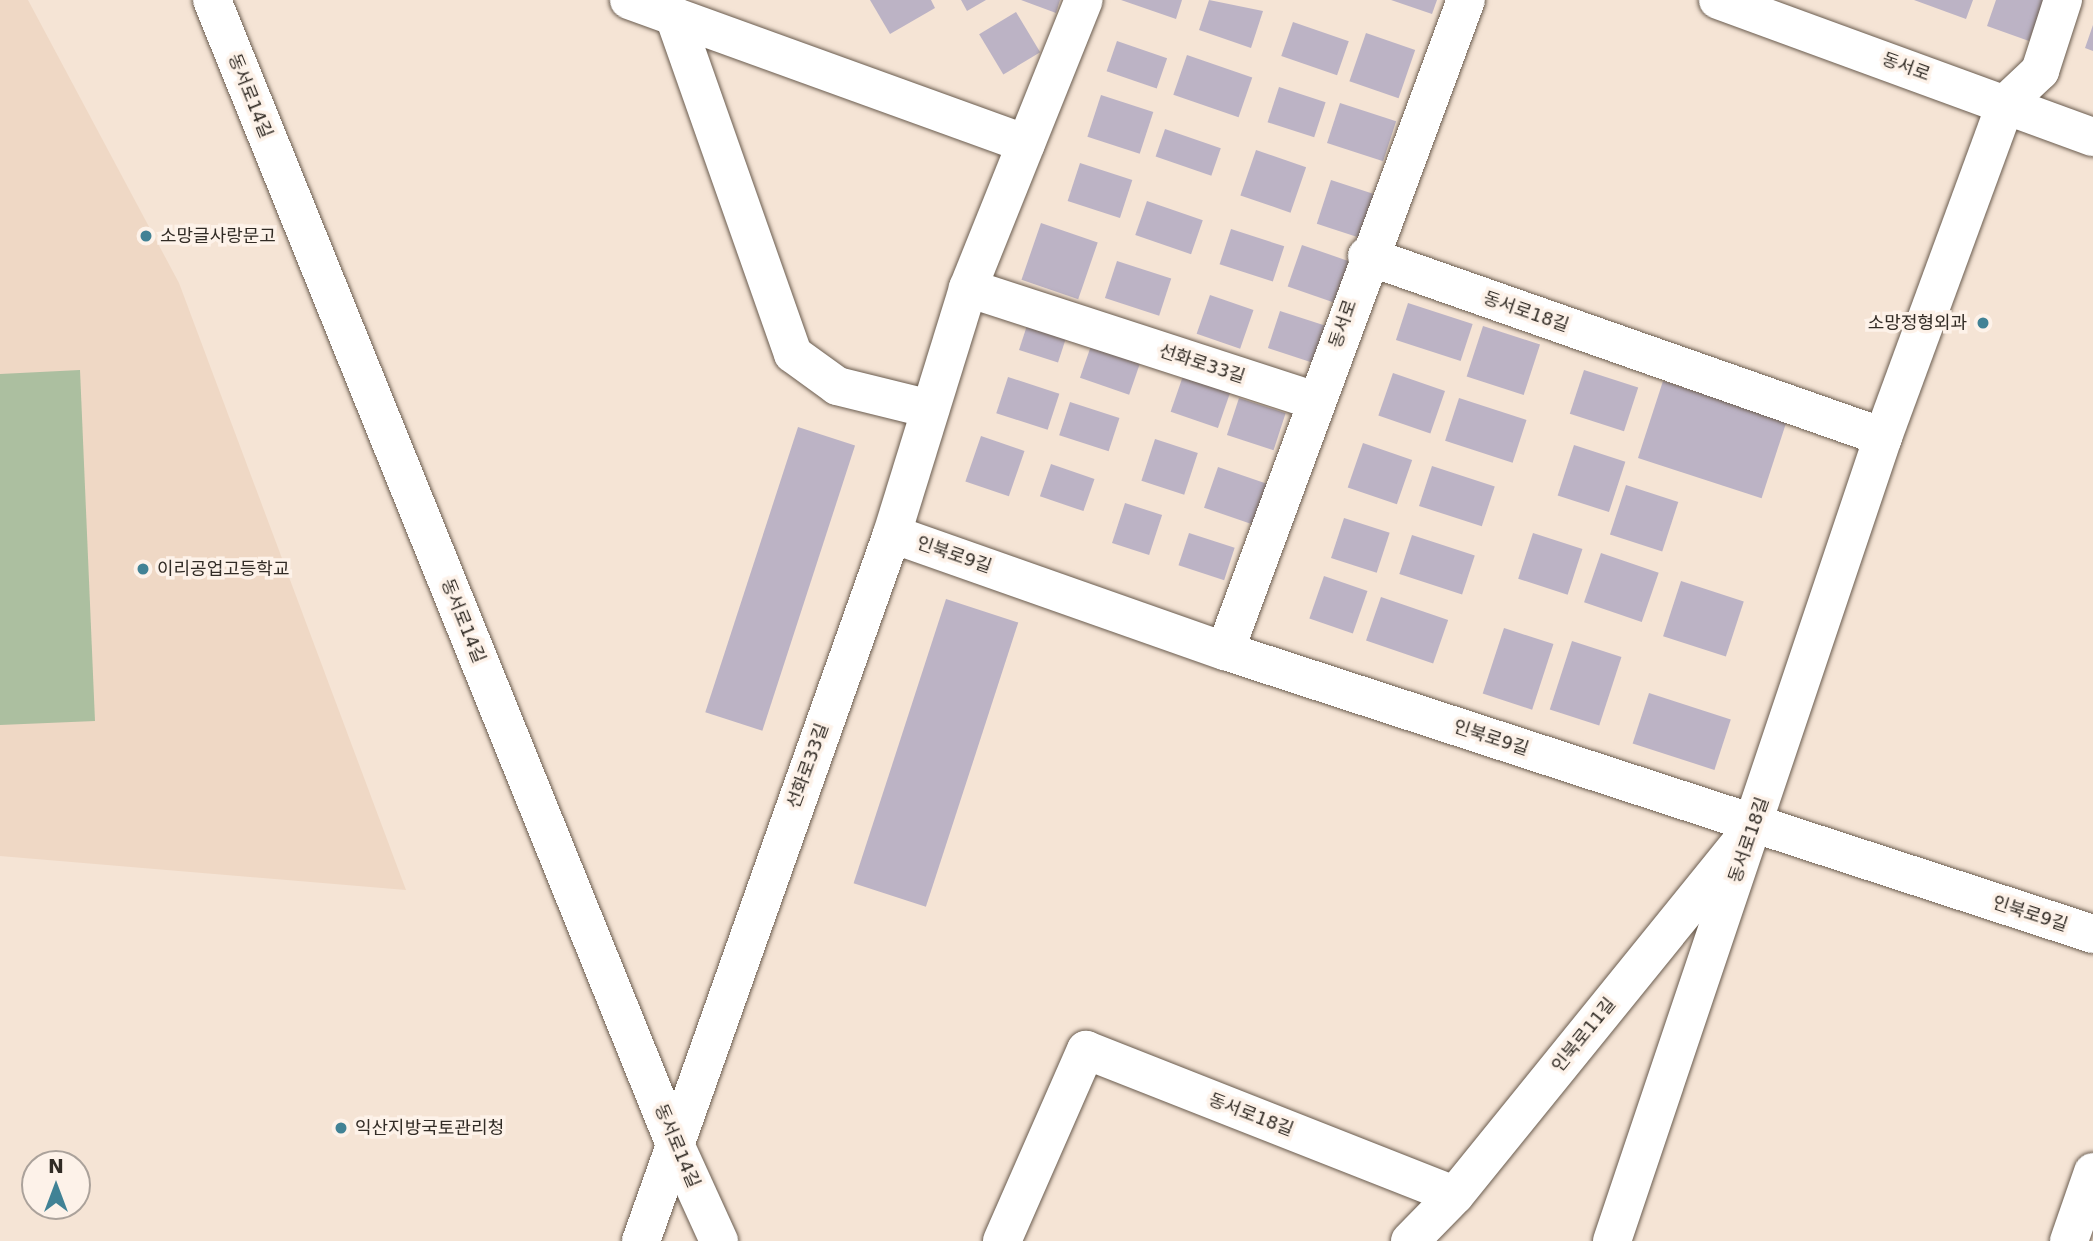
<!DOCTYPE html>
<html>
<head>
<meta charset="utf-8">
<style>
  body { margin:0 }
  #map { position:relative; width:2093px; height:1241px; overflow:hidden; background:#f5e4d5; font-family:"DejaVu Sans","Noto Sans KR",sans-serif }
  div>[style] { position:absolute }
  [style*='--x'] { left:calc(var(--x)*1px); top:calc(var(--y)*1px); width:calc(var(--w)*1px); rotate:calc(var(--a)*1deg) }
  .built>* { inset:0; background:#efd8c5 }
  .green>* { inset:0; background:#acbfa0 }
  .building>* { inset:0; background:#bcb3c5; transform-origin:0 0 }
  .roads { filter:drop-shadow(0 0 2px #6a5c4f) drop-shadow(0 0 2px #6a5c4f) }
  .minor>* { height:38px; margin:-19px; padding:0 19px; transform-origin:19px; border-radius:19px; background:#fff }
  .dots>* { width:19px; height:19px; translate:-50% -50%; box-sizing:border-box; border:4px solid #fdf2e9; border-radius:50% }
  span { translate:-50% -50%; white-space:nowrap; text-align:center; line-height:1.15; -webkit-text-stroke:7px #fdf2e9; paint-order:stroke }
  .street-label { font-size:18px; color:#312b25 }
  .poi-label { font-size:18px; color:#312b25 }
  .left { translate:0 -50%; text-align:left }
  .right { translate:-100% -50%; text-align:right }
  .north { position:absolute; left:21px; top:1150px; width:70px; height:70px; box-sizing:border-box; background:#fdf2e9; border:2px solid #aba29b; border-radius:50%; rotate:0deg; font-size:19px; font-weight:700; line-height:28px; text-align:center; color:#312b25 }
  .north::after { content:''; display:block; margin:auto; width:24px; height:32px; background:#418295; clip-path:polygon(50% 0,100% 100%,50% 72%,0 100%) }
</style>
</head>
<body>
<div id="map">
  <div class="built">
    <div style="clip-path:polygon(0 0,28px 0,179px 283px,406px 890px,0 856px)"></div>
  </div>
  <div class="green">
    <div style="clip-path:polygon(80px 370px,95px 721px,0 725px,0 374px)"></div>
  </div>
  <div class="building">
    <div style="clip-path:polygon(870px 0,931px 0,935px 8px,890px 34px)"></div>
    <div style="clip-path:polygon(961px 0,986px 0,967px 11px)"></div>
    <div style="clip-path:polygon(1021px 0,1060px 0,1056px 13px)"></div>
    <div style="clip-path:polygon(1121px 0,1182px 0,1176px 19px)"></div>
    <div style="clip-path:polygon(1209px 0,1263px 11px,1251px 48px,1199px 30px)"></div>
    <div style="clip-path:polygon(1391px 0,1437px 0,1432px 14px)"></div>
    <div style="clip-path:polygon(1914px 0,1973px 0,1966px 19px)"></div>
    <div style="clip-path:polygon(1996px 0,2044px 0,2029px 41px,1987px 26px)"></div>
    <div style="left:1016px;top:12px;width:47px;height:43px;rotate:59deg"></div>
    <div style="left:1293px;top:22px;width:59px;height:36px;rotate:19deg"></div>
    <div style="clip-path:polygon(2093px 25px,2093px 51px,2085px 48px)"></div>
    <div style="left:1366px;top:33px;width:52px;height:51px;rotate:19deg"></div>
    <div style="left:1117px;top:41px;width:53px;height:32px;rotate:19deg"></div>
    <div style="left:1187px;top:55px;width:69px;height:42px;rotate:19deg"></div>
    <div style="left:1279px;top:87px;width:49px;height:37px;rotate:18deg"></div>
    <div style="left:1101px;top:95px;width:55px;height:44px;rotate:18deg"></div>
    <div style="left:1340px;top:103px;width:59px;height:42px;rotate:18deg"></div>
    <div style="left:1165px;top:129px;width:59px;height:29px;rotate:19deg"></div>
    <div style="left:1256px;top:150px;width:53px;height:48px;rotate:19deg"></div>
    <div style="left:1080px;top:163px;width:55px;height:40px;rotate:18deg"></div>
    <div style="left:1331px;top:180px;width:45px;height:46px;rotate:18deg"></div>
    <div style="left:1147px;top:201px;width:59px;height:36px;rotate:19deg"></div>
    <div style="left:1041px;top:223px;width:60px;height:60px;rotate:19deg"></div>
    <div style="left:1231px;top:229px;width:56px;height:37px;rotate:18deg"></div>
    <div style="left:1302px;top:245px;width:58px;height:44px;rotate:19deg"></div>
    <div style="left:1117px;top:261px;width:57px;height:39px;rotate:18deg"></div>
    <div style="left:1210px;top:295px;width:46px;height:41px;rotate:19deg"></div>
    <div style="left:1408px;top:303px;width:68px;height:39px;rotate:18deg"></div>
    <div style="left:1032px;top:310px;width:41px;height:42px;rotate:18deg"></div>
    <div style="left:1280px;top:311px;width:52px;height:39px;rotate:18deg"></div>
    <div style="left:1483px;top:326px;width:60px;height:53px;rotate:18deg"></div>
    <div style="left:1093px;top:340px;width:52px;height:40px;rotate:19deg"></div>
    <div style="left:1584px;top:370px;width:57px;height:46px;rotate:18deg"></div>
    <div style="left:1184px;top:373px;width:50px;height:41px;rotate:19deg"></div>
    <div style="left:1393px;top:373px;width:55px;height:45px;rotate:19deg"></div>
    <div style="left:1008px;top:377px;width:54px;height:38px;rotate:18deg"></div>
    <div style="left:1663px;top:381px;width:130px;height:81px;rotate:18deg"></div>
    <div style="left:1239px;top:398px;width:49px;height:39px;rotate:18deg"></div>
    <div style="left:1459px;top:398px;width:71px;height:45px;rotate:18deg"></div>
    <div style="left:1070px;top:402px;width:52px;height:35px;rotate:18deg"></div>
    <div style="left:798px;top:427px;width:60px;height:300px;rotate:18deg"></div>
    <div style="left:981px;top:436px;width:46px;height:48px;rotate:19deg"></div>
    <div style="left:1155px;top:439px;width:45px;height:44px;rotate:18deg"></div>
    <div style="left:1363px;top:443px;width:52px;height:47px;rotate:19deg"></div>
    <div style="left:1574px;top:445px;width:54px;height:53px;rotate:18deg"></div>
    <div style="left:1051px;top:464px;width:46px;height:34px;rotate:19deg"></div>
    <div style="left:1432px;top:466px;width:66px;height:42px;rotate:18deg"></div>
    <div style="left:1218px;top:467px;width:54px;height:43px;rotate:19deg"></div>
    <div style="left:1626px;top:485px;width:55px;height:52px;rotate:18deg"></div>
    <div style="left:1125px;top:503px;width:39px;height:42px;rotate:18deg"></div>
    <div style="left:1344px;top:518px;width:48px;height:42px;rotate:18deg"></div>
    <div style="left:1189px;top:533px;width:48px;height:34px;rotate:18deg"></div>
    <div style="left:1533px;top:533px;width:52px;height:48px;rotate:18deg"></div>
    <div style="left:1412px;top:535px;width:66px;height:41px;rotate:18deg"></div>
    <div style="left:1601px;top:553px;width:61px;height:52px;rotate:19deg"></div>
    <div style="left:1324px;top:576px;width:46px;height:45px;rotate:19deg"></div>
    <div style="left:1681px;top:581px;width:66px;height:58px;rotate:18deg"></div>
    <div style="left:1381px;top:597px;width:71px;height:46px;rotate:19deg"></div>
    <div style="left:946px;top:599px;width:76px;height:299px;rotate:18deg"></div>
    <div style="left:1504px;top:628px;width:52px;height:69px;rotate:18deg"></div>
    <div style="left:1572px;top:641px;width:52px;height:72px;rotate:18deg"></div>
    <div style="left:1649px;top:693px;width:86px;height:53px;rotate:18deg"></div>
  </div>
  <div class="roads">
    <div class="minor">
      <div style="--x:212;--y:0;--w:1230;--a:67.98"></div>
      <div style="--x:673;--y:1140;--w:111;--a:65.5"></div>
      <div style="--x:629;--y:0;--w:422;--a:19.9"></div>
      <div style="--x:1718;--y:0;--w:399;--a:20.1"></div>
      <div style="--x:674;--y:16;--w:358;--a:70.6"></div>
      <div style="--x:793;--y:354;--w:54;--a:36"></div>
      <div style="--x:837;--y:386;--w:96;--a:13.9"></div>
      <div style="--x:1367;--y:256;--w:547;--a:19.33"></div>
      <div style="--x:968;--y:288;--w:366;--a:18"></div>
      <div style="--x:892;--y:534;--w:353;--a:19.4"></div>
      <div style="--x:1225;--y:651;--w:913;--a:18.06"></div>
      <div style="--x:1225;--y:651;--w:694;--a:-69.69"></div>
      <div style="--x:641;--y:1241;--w:750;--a:-70.45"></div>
      <div style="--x:892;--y:534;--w:257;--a:-72.8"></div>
      <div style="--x:968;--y:288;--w:310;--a:-68.1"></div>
      <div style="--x:1002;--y:1241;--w:209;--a:-66.3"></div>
      <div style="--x:1086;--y:1050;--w:396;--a:21.5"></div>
      <div style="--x:1410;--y:1241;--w:64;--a:-45.6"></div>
      <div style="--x:1455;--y:1195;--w:452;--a:-51"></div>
      <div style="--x:1612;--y:1241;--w:848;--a:-71.37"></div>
      <div style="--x:1883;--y:437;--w:356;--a:-69.8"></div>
      <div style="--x:2006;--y:103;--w:47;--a:-43.3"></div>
      <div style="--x:2040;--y:71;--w:75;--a:-72.1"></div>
      <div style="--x:2069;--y:1241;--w:73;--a:-70.8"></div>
    </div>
  </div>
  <div class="dots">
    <div style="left:146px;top:236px;background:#418295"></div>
    <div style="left:1983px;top:323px;background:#418295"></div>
    <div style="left:143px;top:569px;background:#418295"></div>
    <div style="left:341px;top:1128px;background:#418295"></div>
  </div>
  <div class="street-label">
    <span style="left:1906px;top:67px;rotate:20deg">동서로</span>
    <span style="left:250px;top:96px;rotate:68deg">동서로14길</span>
    <span style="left:1526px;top:312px;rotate:19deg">동서로18길</span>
    <span style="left:1343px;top:324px;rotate:-71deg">동서로</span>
    <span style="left:1202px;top:364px;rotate:18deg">선화로33길</span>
    <span style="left:954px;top:555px;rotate:19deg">인북로9길</span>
    <span style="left:463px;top:621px;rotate:68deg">동서로14길</span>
    <span style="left:1491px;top:738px;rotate:18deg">인북로9길</span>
    <span style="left:808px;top:766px;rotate:-70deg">선화로33길</span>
    <span style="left:1749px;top:840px;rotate:-71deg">동서로18길</span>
    <span style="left:2030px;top:914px;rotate:18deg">인북로9길</span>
    <span style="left:1584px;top:1035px;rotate:-51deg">인북로11길</span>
    <span style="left:1251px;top:1115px;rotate:21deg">동서로18길</span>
    <span style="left:677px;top:1146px;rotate:67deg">동서로14길</span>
  </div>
  <div class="poi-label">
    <span class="left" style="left:160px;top:236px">소망글사랑문고</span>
    <span class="right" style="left:1967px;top:323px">소망정형외과</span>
    <span class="left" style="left:157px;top:569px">이리공업고등학교</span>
    <span class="left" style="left:355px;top:1128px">익산지방국토관리청</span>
  </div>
  <div class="north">N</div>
</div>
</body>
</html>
